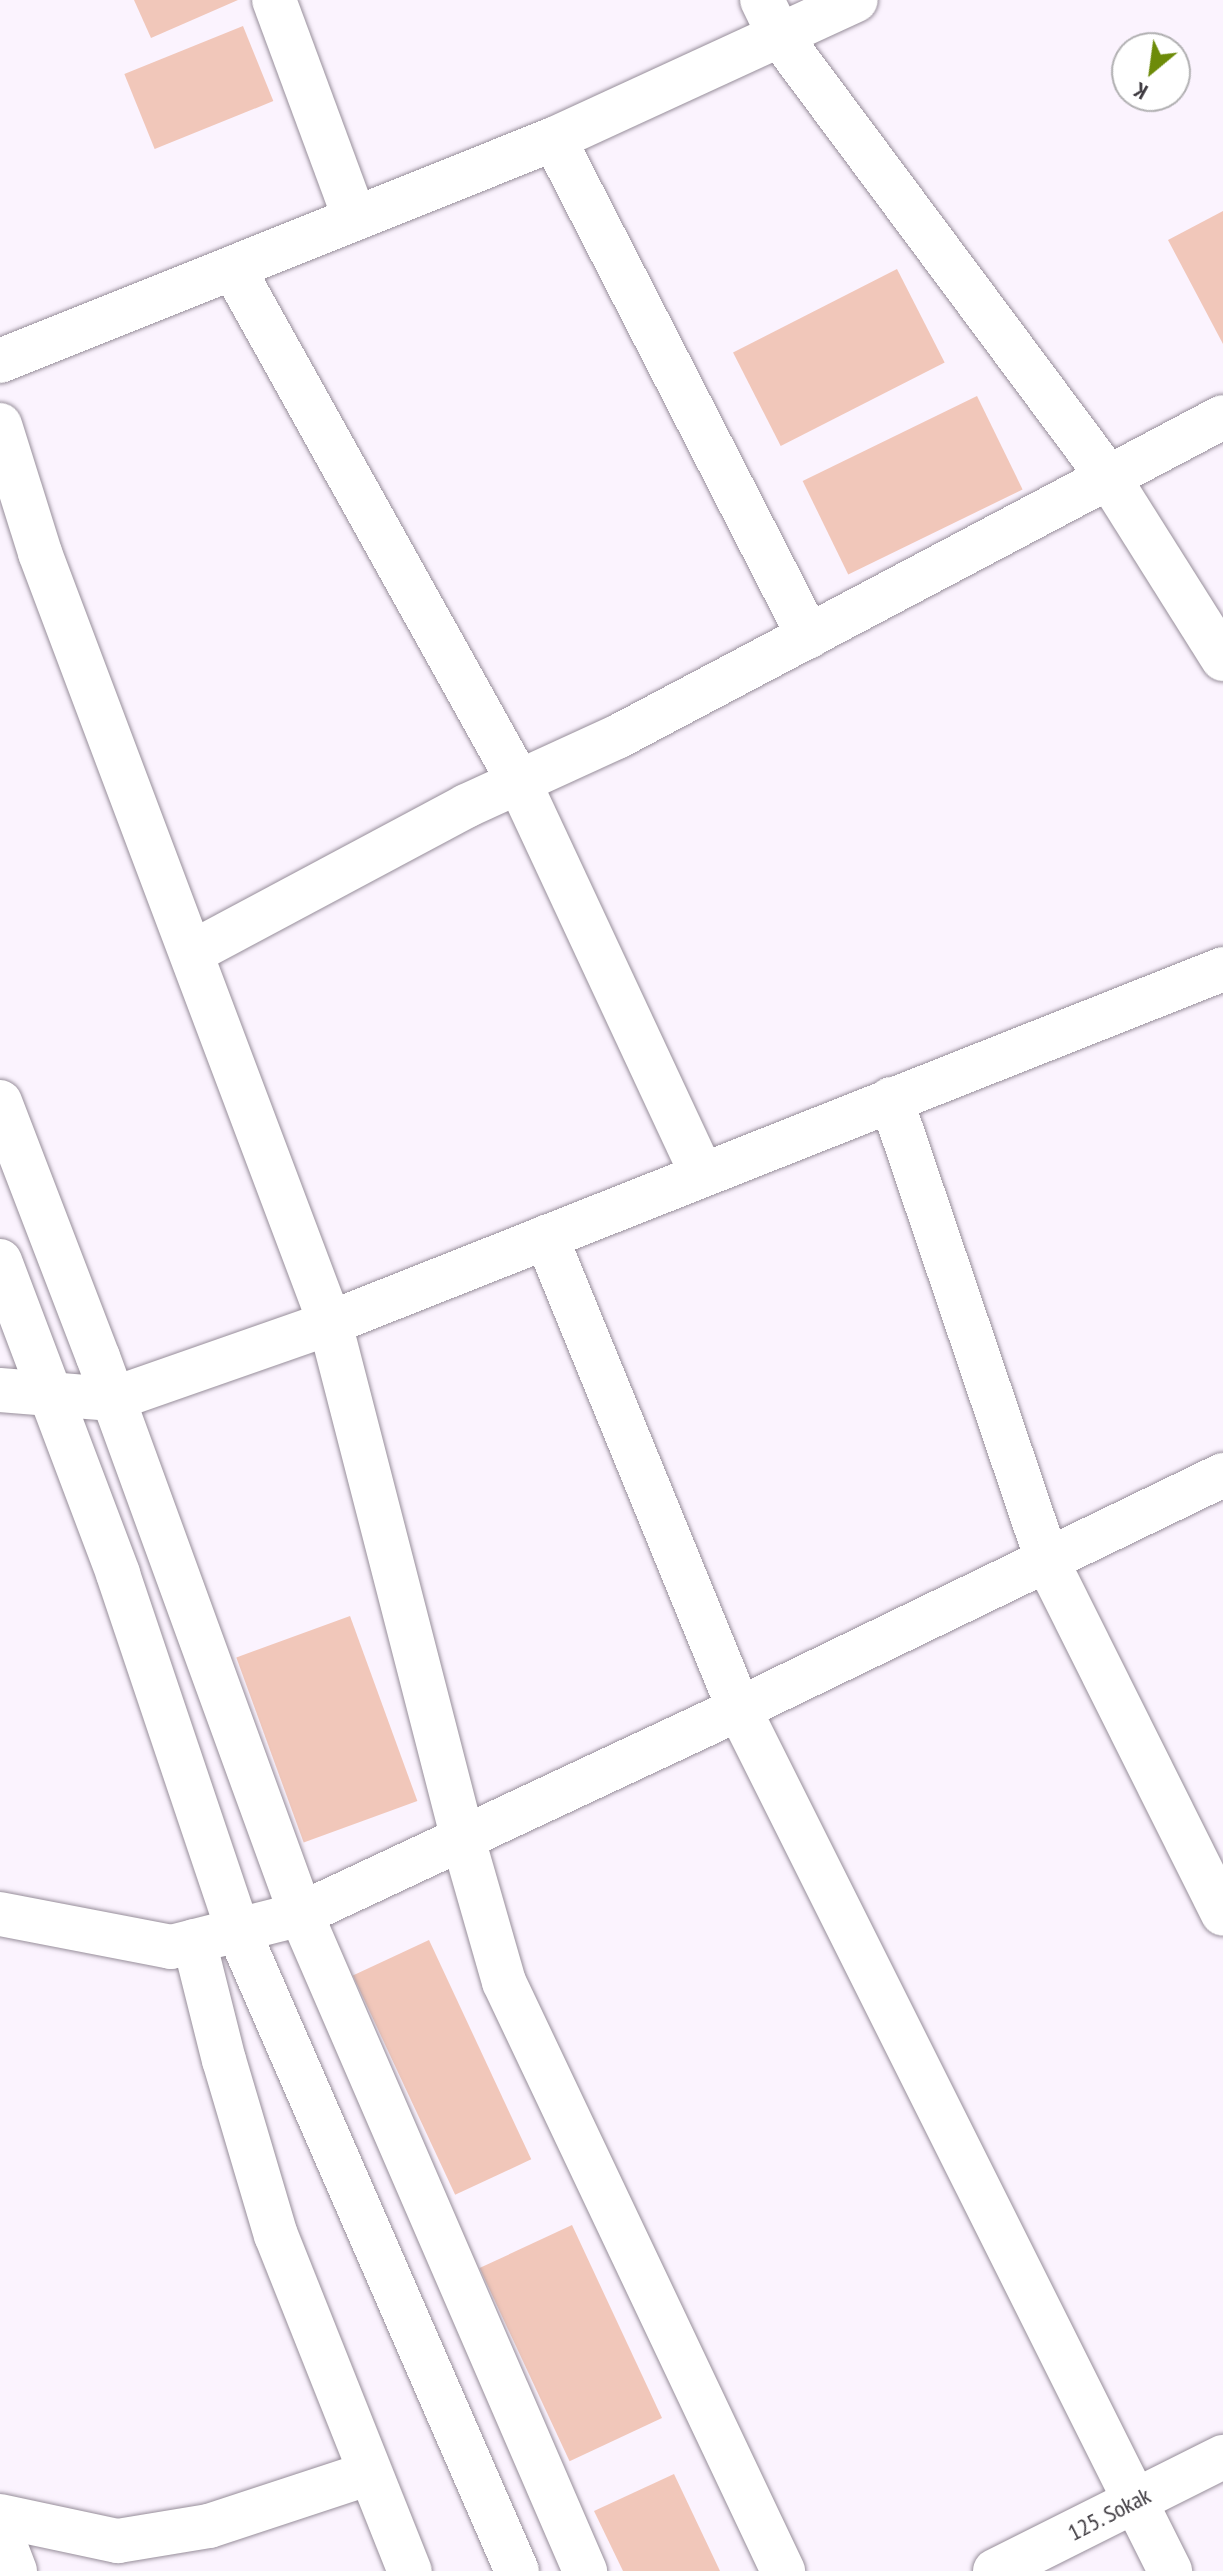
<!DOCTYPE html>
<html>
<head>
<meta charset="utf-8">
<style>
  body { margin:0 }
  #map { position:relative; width:1223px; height:2571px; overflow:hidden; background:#fbf3fe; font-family:"PT Sans Narrow",sans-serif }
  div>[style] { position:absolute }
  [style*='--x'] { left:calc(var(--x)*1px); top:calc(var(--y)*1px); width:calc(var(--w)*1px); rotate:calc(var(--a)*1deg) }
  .building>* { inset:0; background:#f1c7ba; transform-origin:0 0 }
  .roads { filter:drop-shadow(0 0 2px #978e9a) drop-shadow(0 0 2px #978e9a) }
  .minor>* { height:44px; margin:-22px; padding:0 22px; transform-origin:22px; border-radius:22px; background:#fff }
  span { translate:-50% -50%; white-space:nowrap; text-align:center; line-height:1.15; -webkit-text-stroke:6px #fff; paint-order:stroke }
  .street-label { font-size:24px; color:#3d393f }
  .north { position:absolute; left:1111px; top:32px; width:80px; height:80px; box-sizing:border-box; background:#fff; border:2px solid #b1b0b2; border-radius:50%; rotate:209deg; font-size:22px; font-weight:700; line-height:32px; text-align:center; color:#3d393f }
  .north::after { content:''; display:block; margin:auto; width:28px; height:36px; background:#6d8b09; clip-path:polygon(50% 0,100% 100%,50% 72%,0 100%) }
</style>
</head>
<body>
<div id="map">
  <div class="building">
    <div style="clip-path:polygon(134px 0,238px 0,151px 38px)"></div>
    <div style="left:243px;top:26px;width:81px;height:128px;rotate:68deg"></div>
    <div style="clip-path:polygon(1223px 211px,1223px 344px,1168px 240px)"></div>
    <div style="left:897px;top:269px;width:105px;height:184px;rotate:63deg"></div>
    <div style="left:977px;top:396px;width:104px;height:194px;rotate:64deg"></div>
    <div style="left:350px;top:1616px;width:197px;height:121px;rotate:70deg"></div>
    <div style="left:429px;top:1940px;width:242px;height:84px;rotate:65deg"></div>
    <div style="left:572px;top:2225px;width:213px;height:102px;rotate:65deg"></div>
    <div style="clip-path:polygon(674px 2474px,720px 2571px,623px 2571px,594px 2511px)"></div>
  </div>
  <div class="roads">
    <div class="minor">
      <div style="--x:274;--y:0;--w:233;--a:69.7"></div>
      <div style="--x:762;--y:0;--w:39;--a:64"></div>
      <div style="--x:779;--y:35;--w:552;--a:53.32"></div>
      <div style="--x:1109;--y:478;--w:214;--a:57.8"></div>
      <div style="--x:554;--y:139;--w:559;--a:62.89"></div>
      <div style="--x:233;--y:268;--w:588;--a:60.91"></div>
      <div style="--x:519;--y:782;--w:433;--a:65"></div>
      <div style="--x:0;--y:361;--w:597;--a:-21.84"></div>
      <div style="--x:554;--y:139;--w:332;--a:-24.7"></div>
      <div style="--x:0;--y:425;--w:134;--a:72.6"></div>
      <div style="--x:40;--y:553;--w:823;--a:69.36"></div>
      <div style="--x:330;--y:1323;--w:533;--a:75.55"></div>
      <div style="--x:463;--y:1839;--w:149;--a:74"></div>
      <div style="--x:504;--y:1982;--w:652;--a:64.65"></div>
      <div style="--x:193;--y:952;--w:310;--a:-28.1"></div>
      <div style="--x:466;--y:806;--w:166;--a:-24.6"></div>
      <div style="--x:617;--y:737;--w:685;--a:-27.84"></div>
      <div style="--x:891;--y:1099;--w:488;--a:71.3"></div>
      <div style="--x:1047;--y:1561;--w:394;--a:63.5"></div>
      <div style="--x:0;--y:1102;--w:273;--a:69"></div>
      <div style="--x:98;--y:1357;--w:593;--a:69.98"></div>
      <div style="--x:301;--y:1914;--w:716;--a:66.62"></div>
      <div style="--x:546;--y:1237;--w:510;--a:67.76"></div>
      <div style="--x:739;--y:1709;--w:964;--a:63.43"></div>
      <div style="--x:0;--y:1261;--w:335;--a:69.3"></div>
      <div style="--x:118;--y:1574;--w:376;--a:71.4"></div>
      <div style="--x:238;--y:1930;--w:699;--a:66.48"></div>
      <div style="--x:0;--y:1390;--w:113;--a:4.6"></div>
      <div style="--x:113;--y:1399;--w:230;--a:-19.3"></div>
      <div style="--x:330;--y:1323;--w:961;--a:-21.62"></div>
      <div style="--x:0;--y:1914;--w:174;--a:10.9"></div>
      <div style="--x:171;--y:1947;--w:134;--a:-14.2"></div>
      <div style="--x:301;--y:1914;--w:484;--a:-25.1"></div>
      <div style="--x:739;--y:1709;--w:538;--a:-25.8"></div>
      <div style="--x:194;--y:1941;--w:123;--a:75.9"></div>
      <div style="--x:224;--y:2060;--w:183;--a:73.5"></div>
      <div style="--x:276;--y:2235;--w:362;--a:68.3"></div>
      <div style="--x:0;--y:2516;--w:121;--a:12"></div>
      <div style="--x:118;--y:2541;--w:92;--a:-9.4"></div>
      <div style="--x:209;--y:2526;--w:169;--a:-18.2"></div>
      <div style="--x:0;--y:2532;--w:42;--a:69"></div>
      <div style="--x:995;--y:2571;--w:255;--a:-26.6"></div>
    </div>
  </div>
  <div class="street-label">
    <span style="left:1109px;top:2514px;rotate:-27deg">125. Sokak</span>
  </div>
  <div class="north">K</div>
</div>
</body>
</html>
